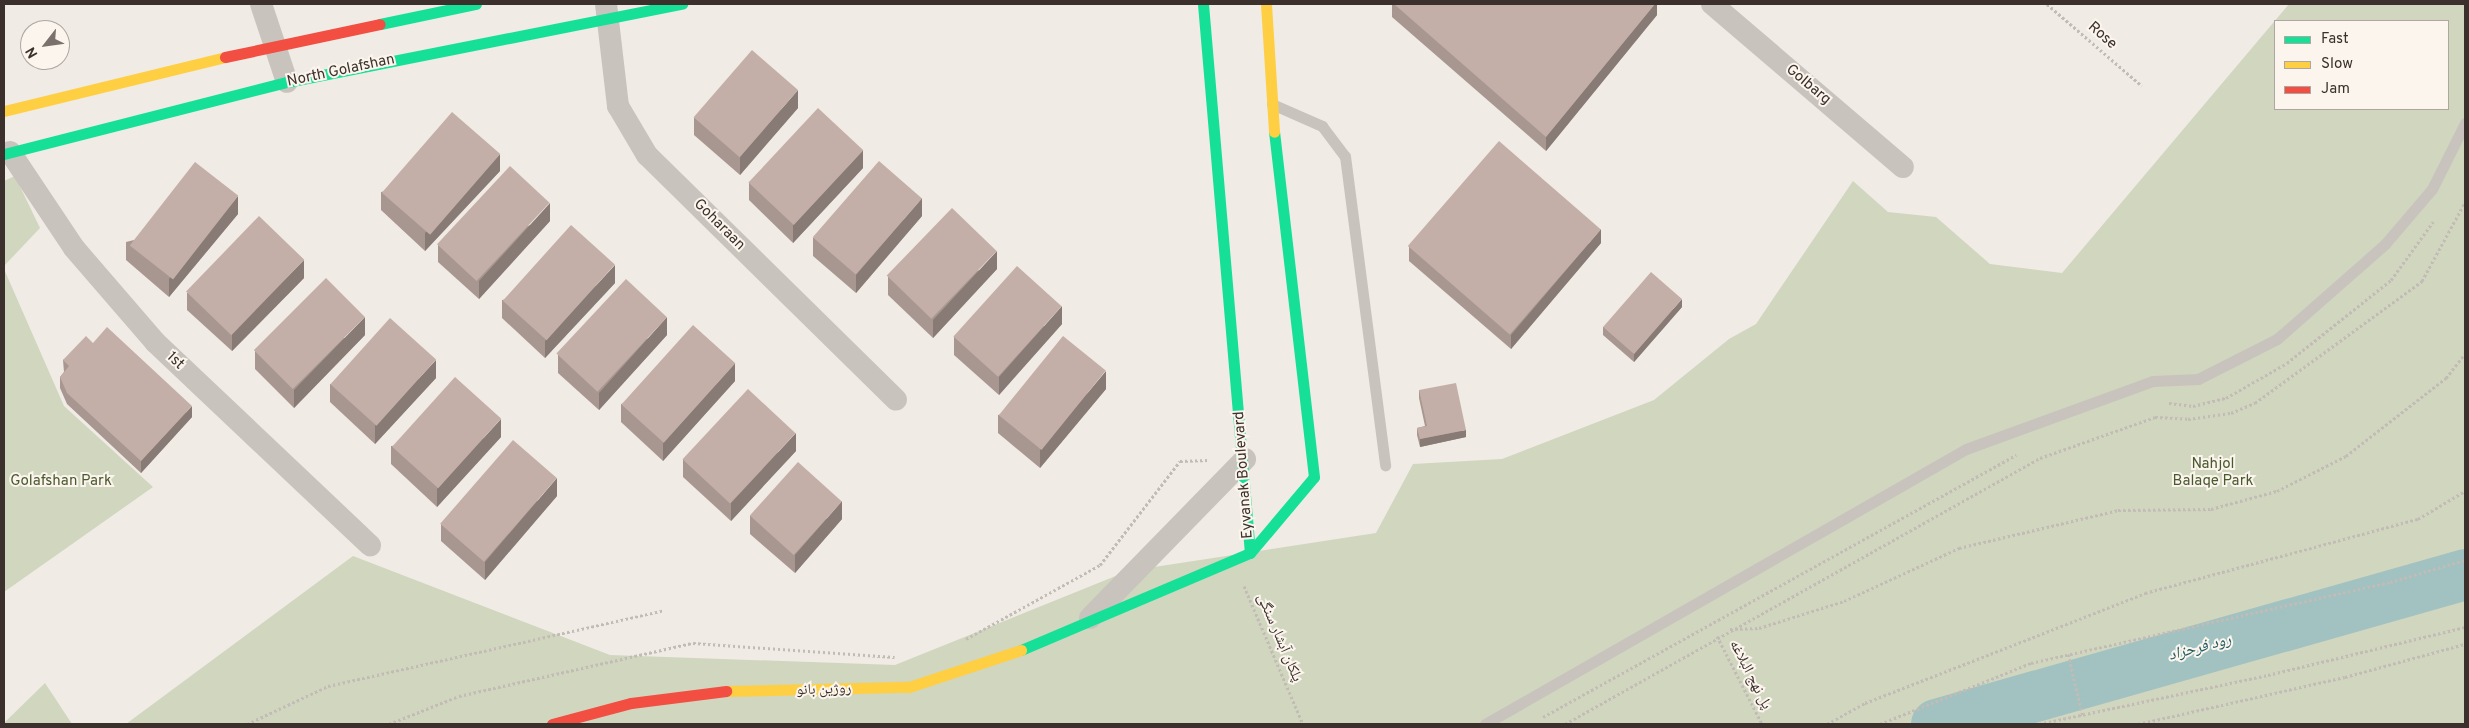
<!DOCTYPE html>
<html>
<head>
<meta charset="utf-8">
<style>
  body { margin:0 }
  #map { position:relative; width:2469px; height:728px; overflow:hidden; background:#f0ebe5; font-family:Overpass,"Noto Naskh Arabic",sans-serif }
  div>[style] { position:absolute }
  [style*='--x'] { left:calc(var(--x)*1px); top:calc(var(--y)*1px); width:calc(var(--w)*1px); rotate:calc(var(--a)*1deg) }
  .green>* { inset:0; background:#d1d6bf }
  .river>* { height:51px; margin:-25.5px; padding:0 25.5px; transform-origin:25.5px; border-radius:25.5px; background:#a1c2c1 }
  .path>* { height:3px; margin-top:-1.5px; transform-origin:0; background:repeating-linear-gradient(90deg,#c2bbb6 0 2.5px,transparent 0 5px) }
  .lane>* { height:11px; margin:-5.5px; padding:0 5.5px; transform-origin:5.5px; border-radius:5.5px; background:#c9c3be }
  .street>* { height:22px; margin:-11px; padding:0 11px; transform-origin:11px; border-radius:11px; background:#c9c3be }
  .fast>* { height:11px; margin:-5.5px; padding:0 5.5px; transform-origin:5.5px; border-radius:5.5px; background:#16e098 }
  .slow>* { height:11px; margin:-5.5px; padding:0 5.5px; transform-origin:5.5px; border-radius:5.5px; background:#ffcf43 }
  .jam>* { height:11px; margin:-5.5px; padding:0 5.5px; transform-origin:5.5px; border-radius:5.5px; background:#f24e42 }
  .wall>* { inset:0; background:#a89690 }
  .shaded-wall>* { inset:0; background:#887a75 }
  .building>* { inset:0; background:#c3afa7; transform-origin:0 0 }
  span { translate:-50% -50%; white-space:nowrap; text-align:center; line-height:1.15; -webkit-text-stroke:4px #fbf5ee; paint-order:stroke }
  .street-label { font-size:15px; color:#3b302b }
  .park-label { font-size:15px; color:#4a5a2e }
  .water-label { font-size:16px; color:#1f5a5e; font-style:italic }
  .frame { position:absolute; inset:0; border:5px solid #3b302b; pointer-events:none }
  .legend { position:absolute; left:2274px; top:20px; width:175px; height:90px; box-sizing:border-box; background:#fbf5ee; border:1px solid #aea6a0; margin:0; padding:6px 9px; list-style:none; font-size:15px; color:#3b302b }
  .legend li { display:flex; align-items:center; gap:10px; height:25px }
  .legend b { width:25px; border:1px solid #aea6a0 }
  .north { position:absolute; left:20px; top:20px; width:50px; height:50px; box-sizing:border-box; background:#fbf5ee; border:1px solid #aea6a0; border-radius:50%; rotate:240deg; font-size:14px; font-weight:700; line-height:20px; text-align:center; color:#3b302b }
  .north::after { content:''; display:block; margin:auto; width:18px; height:22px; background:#7a716c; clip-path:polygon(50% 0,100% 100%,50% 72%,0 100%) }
</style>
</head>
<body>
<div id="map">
  <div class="green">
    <div style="clip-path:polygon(evenodd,2289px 4px,2465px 4px,2465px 724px,126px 724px,353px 556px,610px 655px,895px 665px,1128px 571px,1376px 533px,1413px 464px,1502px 459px,1654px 400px,1729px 339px,1756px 324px,1853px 181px,1888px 212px,1936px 217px,1990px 264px,2062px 273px,2289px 4px,2275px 21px,2448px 21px,2448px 109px,2275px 109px,2275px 21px)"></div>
    <div style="clip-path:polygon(15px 176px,40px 228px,4px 266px,4px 181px)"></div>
    <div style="clip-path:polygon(4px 269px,64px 406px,153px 487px,4px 592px)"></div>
    <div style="clip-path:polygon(45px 683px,72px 724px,4px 724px,4px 723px)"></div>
  </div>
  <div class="river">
    <div style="--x:1936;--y:724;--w:550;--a:-15.83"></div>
  </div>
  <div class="path">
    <div style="--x:2047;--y:4;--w:125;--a:40.8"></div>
    <div style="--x:2169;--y:403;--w:24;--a:7"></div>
    <div style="--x:2193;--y:406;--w:34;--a:-14"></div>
    <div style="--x:2226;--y:398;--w:70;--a:-29.8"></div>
    <div style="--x:2287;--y:363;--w:133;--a:-38.6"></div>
    <div style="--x:2391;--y:280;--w:72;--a:-54.1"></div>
    <div style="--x:1244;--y:586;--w:150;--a:66.9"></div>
    <div style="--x:1730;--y:629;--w:29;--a:-2"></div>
    <div style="--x:1759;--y:628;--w:89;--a:-17.6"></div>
    <div style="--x:1844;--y:601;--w:127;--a:-24.7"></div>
    <div style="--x:1959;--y:548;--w:163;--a:-13.4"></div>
    <div style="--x:2118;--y:510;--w:93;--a:-0.6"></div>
    <div style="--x:2211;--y:509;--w:68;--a:-15.3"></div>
    <div style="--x:2277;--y:491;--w:77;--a:-26.9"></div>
    <div style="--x:2346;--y:456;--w:127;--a:-38"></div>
    <div style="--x:2446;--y:378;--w:31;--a:-52"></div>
    <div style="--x:1717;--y:636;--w:99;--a:62.9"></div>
    <div style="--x:966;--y:639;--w:153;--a:-28.9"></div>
    <div style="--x:1100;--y:565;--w:131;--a:-52.4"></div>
    <div style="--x:1180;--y:461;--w:27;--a:-2"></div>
    <div style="--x:2068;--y:654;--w:65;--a:76.6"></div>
    <div style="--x:1543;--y:717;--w:541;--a:-28.98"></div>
    <div style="--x:247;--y:724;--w:89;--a:-25.1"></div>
    <div style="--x:328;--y:686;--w:344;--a:-12.7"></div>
    <div style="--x:389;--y:724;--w:75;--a:-21.8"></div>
    <div style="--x:459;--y:696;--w:240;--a:-12.8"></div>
    <div style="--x:693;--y:643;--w:202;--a:4"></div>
    <div style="--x:1565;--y:724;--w:544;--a:-29.25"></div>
    <div style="--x:2040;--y:458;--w:122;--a:-19.6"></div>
    <div style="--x:2155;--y:417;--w:33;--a:3"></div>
    <div style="--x:2188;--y:419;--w:43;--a:-7.9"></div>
    <div style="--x:2231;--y:413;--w:26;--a:-23"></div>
    <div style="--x:2255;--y:403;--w:207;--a:-36.1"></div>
    <div style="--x:2422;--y:281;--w:90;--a:-61.4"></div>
    <div style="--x:1827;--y:724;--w:43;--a:-28.9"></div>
    <div style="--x:1865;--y:703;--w:301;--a:-21.4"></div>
    <div style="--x:2145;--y:593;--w:283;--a:-15.2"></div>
    <div style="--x:2418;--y:519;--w:55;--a:-30.8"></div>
    <div style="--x:1880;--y:724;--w:163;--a:-22"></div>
    <div style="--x:2031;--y:663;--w:368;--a:-12.7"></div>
    <div style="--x:2390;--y:582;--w:78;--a:-16.3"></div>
    <div style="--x:2039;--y:724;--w:234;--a:-12.1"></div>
    <div style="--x:2268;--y:675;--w:203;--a:-13.7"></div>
    <div style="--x:2138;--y:724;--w:212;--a:-12.8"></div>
    <div style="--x:2345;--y:677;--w:124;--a:-15.4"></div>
  </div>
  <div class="lane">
    <div style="--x:1272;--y:104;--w:55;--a:23.7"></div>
    <div style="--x:1322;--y:126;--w:38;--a:53"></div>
    <div style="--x:1345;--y:156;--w:312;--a:82.6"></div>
    <div style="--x:1485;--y:724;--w:554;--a:-29.76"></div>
    <div style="--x:1966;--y:449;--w:199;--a:-20"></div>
    <div style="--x:2153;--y:381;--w:45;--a:-2.5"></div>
    <div style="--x:2198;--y:379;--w:89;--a:-26.9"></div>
    <div style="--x:2277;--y:339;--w:144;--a:-41.3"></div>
    <div style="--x:2385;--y:244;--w:72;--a:-49.5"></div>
    <div style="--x:2432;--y:189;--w:74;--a:-63.4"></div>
  </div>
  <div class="street">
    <div style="--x:261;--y:4;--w:82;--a:71.6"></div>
    <div style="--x:606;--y:4;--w:103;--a:83.3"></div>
    <div style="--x:618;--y:106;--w:57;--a:59.4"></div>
    <div style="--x:647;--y:155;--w:349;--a:44.5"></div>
    <div style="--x:1712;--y:4;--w:251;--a:40.5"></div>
    <div style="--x:10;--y:152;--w:115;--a:56.3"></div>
    <div style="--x:74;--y:248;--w:124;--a:49.2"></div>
    <div style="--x:155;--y:342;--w:296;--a:43.4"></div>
    <div style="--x:1090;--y:618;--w:222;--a:-45.7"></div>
  </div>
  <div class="fast">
    <div style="--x:1203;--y:4;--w:551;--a:85.11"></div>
    <div style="--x:380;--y:24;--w:98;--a:-11.8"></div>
    <div style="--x:4;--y:154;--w:292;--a:-14.3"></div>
    <div style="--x:287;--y:82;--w:403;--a:-11.2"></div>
    <div style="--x:1021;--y:650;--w:249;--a:-23"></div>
    <div style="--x:1250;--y:553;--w:99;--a:-49.9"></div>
    <div style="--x:1314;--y:477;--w:347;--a:-96.6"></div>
  </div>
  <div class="slow">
    <div style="--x:1266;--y:4;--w:128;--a:86.4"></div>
    <div style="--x:4;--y:111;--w:228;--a:-13.7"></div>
    <div style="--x:726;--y:691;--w:183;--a:-1.3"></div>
    <div style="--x:909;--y:687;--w:118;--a:-18.3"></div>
  </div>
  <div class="jam">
    <div style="--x:225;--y:57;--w:158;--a:-12"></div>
    <div style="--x:552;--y:724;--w:82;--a:-14.9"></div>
    <div style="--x:631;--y:703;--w:96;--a:-7.2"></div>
  </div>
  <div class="wall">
    <div style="clip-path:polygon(1392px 4px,1657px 4px,1657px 15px,1546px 151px,1392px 17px)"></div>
    <div style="clip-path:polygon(798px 108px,740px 175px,694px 135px,694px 118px)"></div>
    <div style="clip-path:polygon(863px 168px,793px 243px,749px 200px,749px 183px)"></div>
    <div style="clip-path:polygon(500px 171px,425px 251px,381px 210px,381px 192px)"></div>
    <div style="clip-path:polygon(238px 214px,169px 297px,126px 260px,126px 242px)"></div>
    <div style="clip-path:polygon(922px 216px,856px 293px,813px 256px,813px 238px)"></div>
    <div style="clip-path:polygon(550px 221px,479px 299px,438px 262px,438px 245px)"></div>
    <div style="clip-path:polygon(1601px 243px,1511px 349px,1409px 261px,1409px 247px)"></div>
    <div style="clip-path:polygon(997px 269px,933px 338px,888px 295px,888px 277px)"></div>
    <div style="clip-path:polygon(304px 278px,232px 351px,187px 310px,187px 293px)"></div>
    <div style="clip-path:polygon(615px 283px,545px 358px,502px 318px,502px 300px)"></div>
    <div style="clip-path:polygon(1682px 307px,1634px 362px,1603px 335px,1603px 327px)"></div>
    <div style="clip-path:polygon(1062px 324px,999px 395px,954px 355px,954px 337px)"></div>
    <div style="clip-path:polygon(365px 335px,294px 408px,255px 369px,255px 351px)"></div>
    <div style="clip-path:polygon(667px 335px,599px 410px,558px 373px,558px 355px)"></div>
    <div style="clip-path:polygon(93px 343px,192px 417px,141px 473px,67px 404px,60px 388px,60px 377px,64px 372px,63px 360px)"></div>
    <div style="clip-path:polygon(436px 378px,375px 444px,330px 402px,330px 384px)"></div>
    <div style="clip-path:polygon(735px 381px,663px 461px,621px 422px,621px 404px)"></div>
    <div style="clip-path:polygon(1106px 389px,1040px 468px,998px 433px,998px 415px)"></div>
    <div style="clip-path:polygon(1419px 390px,1466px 437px,1420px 447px,1417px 435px,1417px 428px,1425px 426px,1419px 398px)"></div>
    <div style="clip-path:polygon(501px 437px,437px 507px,391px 464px,391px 446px)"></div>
    <div style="clip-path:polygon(796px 451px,731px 521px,683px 477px,683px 459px)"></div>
    <div style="clip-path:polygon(557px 496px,485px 580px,441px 541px,441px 524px)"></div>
    <div style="clip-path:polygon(750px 516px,842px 519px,795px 573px,750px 534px)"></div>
  </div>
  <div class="shaded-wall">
    <div style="clip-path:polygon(1655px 4px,1657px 4px,1657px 15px,1546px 151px,1546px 137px)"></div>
    <div style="clip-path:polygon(798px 90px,798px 108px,740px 175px,740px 157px)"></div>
    <div style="clip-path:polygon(863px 150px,863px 168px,793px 243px,793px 225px)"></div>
    <div style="clip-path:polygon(500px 154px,500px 171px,425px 251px,425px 233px)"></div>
    <div style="clip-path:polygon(238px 196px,238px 214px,169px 297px,169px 279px)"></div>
    <div style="clip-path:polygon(922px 198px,922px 216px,856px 293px,856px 275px)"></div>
    <div style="clip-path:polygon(550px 203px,550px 221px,479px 299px,479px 281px)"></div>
    <div style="clip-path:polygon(1601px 229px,1601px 243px,1511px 349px,1511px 335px)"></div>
    <div style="clip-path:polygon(997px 251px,997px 269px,933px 338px,933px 320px)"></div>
    <div style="clip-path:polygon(304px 260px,304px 278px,232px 351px,232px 333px)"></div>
    <div style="clip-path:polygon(615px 265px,615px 283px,545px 358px,545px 341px)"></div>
    <div style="clip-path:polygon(1682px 299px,1682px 307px,1634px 362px,1634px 354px)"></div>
    <div style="clip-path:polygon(1062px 306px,1062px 324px,999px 395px,999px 377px)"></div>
    <div style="clip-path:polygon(365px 317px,365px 335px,294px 408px,294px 390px)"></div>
    <div style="clip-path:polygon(667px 317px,667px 335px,599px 410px,599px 393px)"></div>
    <div style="clip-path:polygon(436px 360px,436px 378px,375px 444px,375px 426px)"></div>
    <div style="clip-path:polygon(735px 363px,735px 381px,663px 461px,663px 443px)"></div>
    <div style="clip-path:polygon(1106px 371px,1106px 389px,1040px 468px,1040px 450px)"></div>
    <div style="clip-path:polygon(192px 406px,192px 417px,141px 473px,141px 461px)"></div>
    <div style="clip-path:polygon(501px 419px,501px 437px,437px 507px,437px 489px)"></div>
    <div style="clip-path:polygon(1466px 430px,1466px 437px,1420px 447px,1420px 439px)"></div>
    <div style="clip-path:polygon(796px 433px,796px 451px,731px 521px,731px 503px)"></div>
    <div style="clip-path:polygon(557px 478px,557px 496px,485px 580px,485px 562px)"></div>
    <div style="clip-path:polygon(842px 501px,842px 519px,795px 573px,795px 555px)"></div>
  </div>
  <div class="building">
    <div style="clip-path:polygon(1394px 4px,1655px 4px,1546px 137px)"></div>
    <div style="left:752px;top:50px;width:61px;height:89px;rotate:41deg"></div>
    <div style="left:818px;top:108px;width:62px;height:102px;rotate:43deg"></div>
    <div style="left:452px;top:112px;width:64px;height:107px;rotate:41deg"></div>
    <div style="left:1499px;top:141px;width:135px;height:139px;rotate:41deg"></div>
    <div style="left:879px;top:161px;width:57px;height:101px;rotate:41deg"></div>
    <div style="left:195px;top:162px;width:55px;height:106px;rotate:38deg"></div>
    <div style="left:510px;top:166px;width:54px;height:107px;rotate:43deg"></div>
    <div style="left:952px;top:208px;width:62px;height:94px;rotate:44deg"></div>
    <div style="left:259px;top:216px;width:63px;height:105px;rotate:44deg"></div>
    <div style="left:571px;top:225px;width:59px;height:102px;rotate:42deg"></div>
    <div style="left:1017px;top:266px;width:60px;height:95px;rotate:42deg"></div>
    <div style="left:1651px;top:272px;width:41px;height:73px;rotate:41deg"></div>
    <div style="left:326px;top:278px;width:55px;height:102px;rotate:45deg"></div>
    <div style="left:626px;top:279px;width:56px;height:102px;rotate:43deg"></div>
    <div style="left:390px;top:318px;width:62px;height:89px;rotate:42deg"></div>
    <div style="left:693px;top:325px;width:57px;height:107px;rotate:42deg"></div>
    <div style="clip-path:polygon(107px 327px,192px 406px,141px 461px,67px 393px,60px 377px,69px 366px,63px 360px,86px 336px,93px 343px)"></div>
    <div style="left:1063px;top:336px;width:55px;height:102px;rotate:39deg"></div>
    <div style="left:455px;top:377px;width:62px;height:94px;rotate:42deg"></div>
    <div style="clip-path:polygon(1456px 383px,1466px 430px,1420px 439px,1417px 428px,1427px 426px,1419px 390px)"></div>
    <div style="left:748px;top:389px;width:65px;height:96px;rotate:43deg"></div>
    <div style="left:513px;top:440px;width:58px;height:111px;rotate:41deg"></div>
    <div style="left:798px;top:462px;width:59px;height:72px;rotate:42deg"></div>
  </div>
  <div class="street-label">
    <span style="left:2102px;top:36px;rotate:41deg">Rose</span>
    <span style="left:341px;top:71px;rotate:-12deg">North Golafshan</span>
    <span style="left:1808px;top:85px;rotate:40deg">Golbarg</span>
    <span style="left:719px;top:225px;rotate:45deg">Goharaan</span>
    <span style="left:175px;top:361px;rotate:43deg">1st</span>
    <span style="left:1244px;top:475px;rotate:-94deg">Eyvanak Boulevard</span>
    <span style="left:1279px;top:638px;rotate:67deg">پلکان آبشار سنگی</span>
    <span style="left:1750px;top:675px;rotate:63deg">پل نهج البلاغه</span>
    <span style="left:824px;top:690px;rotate:-2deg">روژین بانو</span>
  </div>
  <div class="park-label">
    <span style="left:2213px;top:473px">Nahjol<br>Balaqe Park</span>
    <span style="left:61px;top:482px">Golafshan Park</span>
  </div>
  <div class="water-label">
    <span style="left:2200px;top:648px;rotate:-15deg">رود فرحزاد</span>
  </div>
  <div class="frame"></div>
  <ul class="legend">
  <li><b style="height:6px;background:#16e098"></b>Fast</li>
  <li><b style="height:6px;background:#ffcf43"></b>Slow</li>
  <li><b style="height:6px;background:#f24e42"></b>Jam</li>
  </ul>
  <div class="north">N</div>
</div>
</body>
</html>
